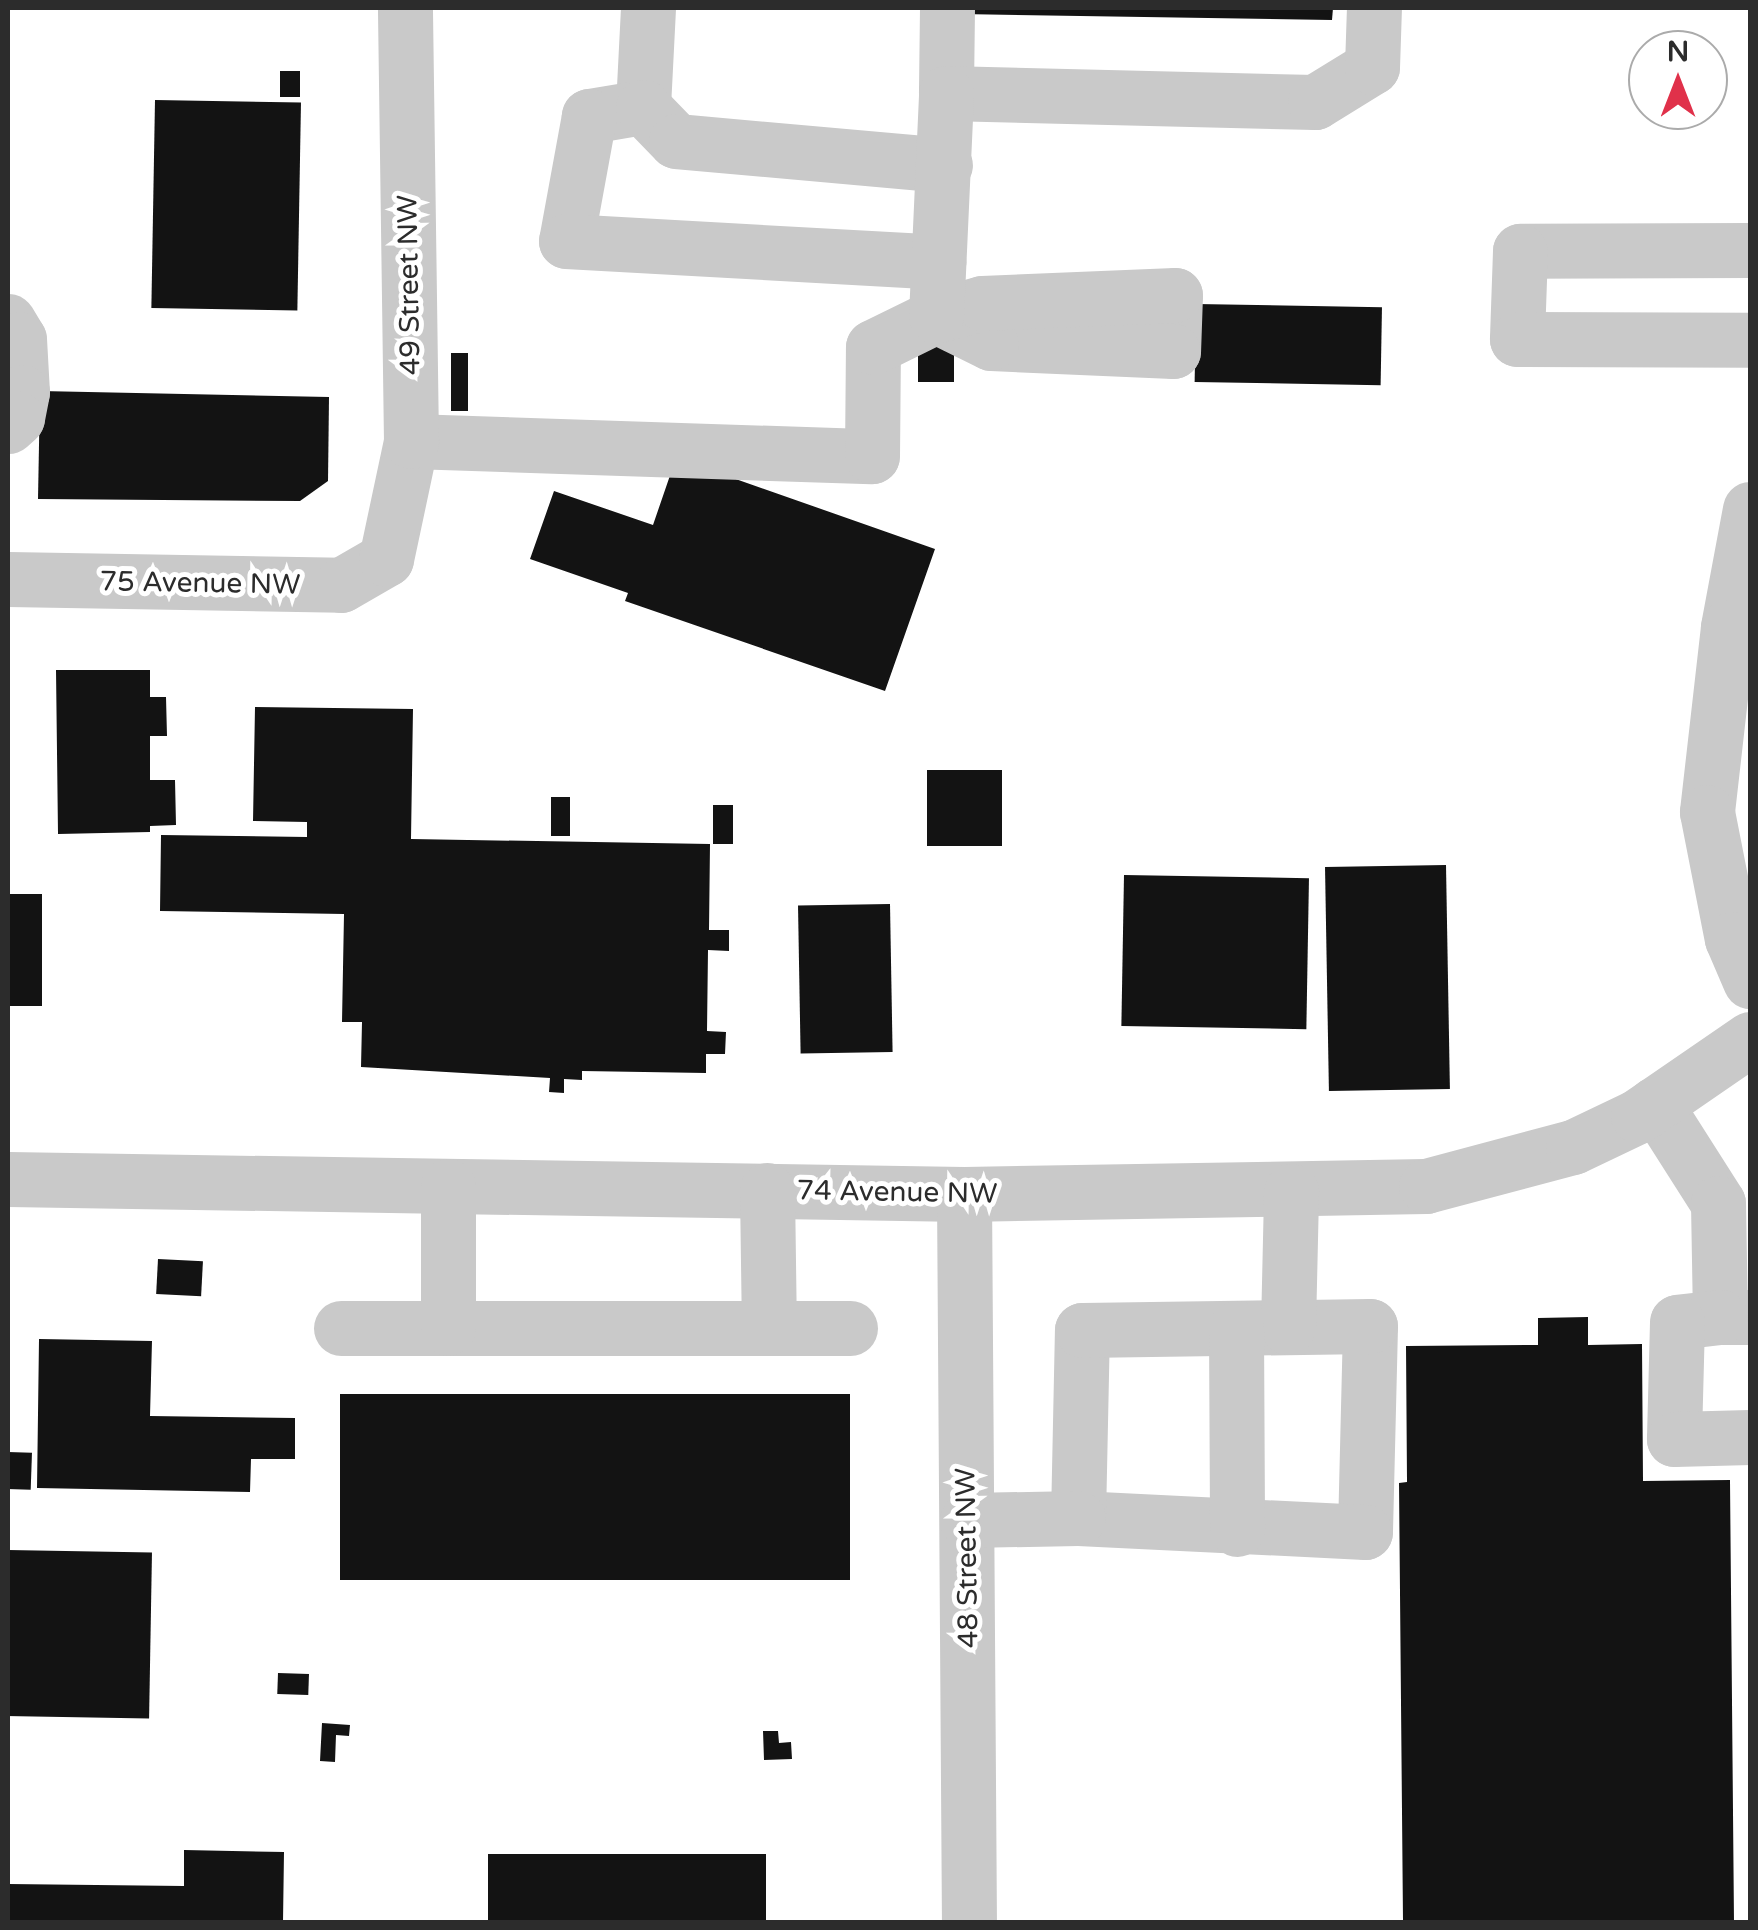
<!DOCTYPE html>
<html>
<head>
<meta charset="utf-8">
<style>
  body { margin:0 }
  #map { position:relative; width:1758px; height:1930px; overflow:hidden; background:#fff; font-family:"Varela Round",sans-serif }
  div>[style] { position:absolute }
  [style*='--x'] { left:calc(var(--x)*1px); top:calc(var(--y)*1px); width:calc(var(--w)*1px); rotate:calc(var(--a)*1deg) }
  .building>* { inset:0; background:#131313; transform-origin:0 0 }
  .minor>* { height:55px; margin:-27.5px; padding:0 27.5px; transform-origin:27.5px; border-radius:27.5px; background:#c9c9c9 }
  span { translate:-50% -50%; white-space:nowrap; text-align:center; line-height:1.15; -webkit-text-stroke:10px #fff; paint-order:stroke }
  .street-label { font-size:28px; color:#2c2c2c }
  .frame { position:absolute; inset:0; border:10px solid #2c2c2c; pointer-events:none }
  .north { position:absolute; left:1628px; top:30px; width:100px; height:100px; box-sizing:border-box; background:#fff; border:2px solid #ababab; border-radius:50%; rotate:0deg; font-size:28px; font-weight:700; line-height:40px; text-align:center; color:#2c2c2c }
  .north::after { content:''; display:block; margin:auto; width:35px; height:45px; background:#e0314a; clip-path:polygon(50% 0,100% 100%,50% 72%,0 100%) }
</style>
</head>
<body>
<div id="map">
  <div class="building">
    <div style="clip-path:polygon(960px 8px,1333px 8px,1332px 20px,960px 14px)"></div>
    <div style="left:280px;top:71px;width:20px;height:26px"></div>
    <div style="left:155px;top:100px;width:146px;height:208px;rotate:1deg"></div>
    <div style="left:1196px;top:304px;width:186px;height:78px;rotate:1deg"></div>
    <div style="left:918px;top:341px;width:36px;height:41px"></div>
    <div style="left:451px;top:353px;width:17px;height:58px"></div>
    <div style="clip-path:polygon(40px 391px,329px 397px,328px 481px,300px 501px,38px 499px)"></div>
    <div style="clip-path:polygon(676px 458px,935px 549px,885px 691px,625px 601px,628px 593px,530px 559px,554px 491px,653px 525px)"></div>
    <div style="clip-path:polygon(56px 670px,150px 670px,150px 697px,166px 697px,167px 736px,150px 736px,150px 780px,175px 780px,176px 825px,150px 826px,150px 832px,58px 834px)"></div>
    <div style="clip-path:polygon(255px 707px,413px 709px,411px 839px,710px 844px,709px 930px,729px 930px,729px 951px,708px 950px,707px 1031px,726px 1032px,725px 1054px,706px 1054px,706px 1073px,582px 1071px,582px 1080px,564px 1079px,564px 1093px,549px 1092px,550px 1078px,361px 1067px,362px 1022px,342px 1022px,344px 914px,160px 911px,161px 835px,307px 837px,307px 822px,253px 821px)"></div>
    <div style="left:927px;top:770px;width:75px;height:76px"></div>
    <div style="left:551px;top:797px;width:19px;height:39px"></div>
    <div style="left:713px;top:805px;width:20px;height:39px"></div>
    <div style="left:1446px;top:865px;width:224px;height:121px;rotate:89deg"></div>
    <div style="left:1124px;top:875px;width:185px;height:151px;rotate:1deg"></div>
    <div style="left:8px;top:894px;width:34px;height:112px"></div>
    <div style="left:890px;top:904px;width:148px;height:92px;rotate:89deg"></div>
    <div style="left:158px;top:1259px;width:45px;height:35px;rotate:3deg"></div>
    <div style="clip-path:polygon(1588px 1317px,1588px 1345px,1642px 1344px,1643px 1481px,1730px 1480px,1734px 1922px,1403px 1922px,1399px 1483px,1407px 1482px,1406px 1346px,1538px 1345px,1538px 1318px)"></div>
    <div style="clip-path:polygon(39px 1339px,152px 1341px,150px 1416px,295px 1418px,295px 1459px,251px 1459px,250px 1492px,37px 1488px)"></div>
    <div style="left:850px;top:1394px;width:186px;height:510px;rotate:90deg"></div>
    <div style="left:8px;top:1452px;width:24px;height:37px;rotate:2deg"></div>
    <div style="left:8px;top:1550px;width:144px;height:166px;rotate:1deg"></div>
    <div style="left:278px;top:1673px;width:31px;height:21px;rotate:2deg"></div>
    <div style="clip-path:polygon(322px 1723px,350px 1725px,349px 1736px,336px 1735px,335px 1762px,320px 1761px)"></div>
    <div style="clip-path:polygon(763px 1731px,778px 1731px,779px 1743px,791px 1742px,792px 1759px,764px 1760px)"></div>
    <div style="clip-path:polygon(184px 1850px,284px 1852px,283px 1922px,8px 1922px,8px 1884px,184px 1886px)"></div>
    <div style="left:766px;top:1854px;width:68px;height:278px;rotate:90deg"></div>
  </div>
  <div class="minor">
    <div style="--x:648;--y:8;--w:99;--a:92.9"></div>
    <div style="--x:643;--y:107;--w:55;--a:170.5"></div>
    <div style="--x:589;--y:116;--w:127;--a:100.4"></div>
    <div style="--x:566;--y:241;--w:373;--a:3.2"></div>
    <div style="--x:947;--y:8;--w:85;--a:90.7"></div>
    <div style="--x:946;--y:93;--w:369;--a:1.4"></div>
    <div style="--x:1315;--y:102;--w:67;--a:-31.6"></div>
    <div style="--x:1372;--y:67;--w:59;--a:-88.1"></div>
    <div style="--x:643;--y:107;--w:47;--a:45.9"></div>
    <div style="--x:676;--y:141;--w:270;--a:5.1"></div>
    <div style="--x:1750;--y:250;--w:230;--a:179.8"></div>
    <div style="--x:1520;--y:251;--w:88;--a:92"></div>
    <div style="--x:1517;--y:339;--w:233;--a:0.2"></div>
    <div style="--x:1175;--y:295;--w:56;--a:92"></div>
    <div style="--x:1173;--y:351;--w:182;--a:-177.5"></div>
    <div style="--x:991;--y:343;--w:61;--a:-153.9"></div>
    <div style="--x:936;--y:316;--w:48;--a:-15.8"></div>
    <div style="--x:982;--y:303;--w:193;--a:-2.4"></div>
    <div style="--x:8;--y:321;--w:21;--a:59"></div>
    <div style="--x:19;--y:339;--w:53;--a:86.8"></div>
    <div style="--x:22;--y:392;--w:26;--a:101"></div>
    <div style="--x:17;--y:418;--w:12;--a:138"></div>
    <div style="--x:411;--y:441;--w:461;--a:1.9"></div>
    <div style="--x:872;--y:456;--w:109;--a:-89.5"></div>
    <div style="--x:873;--y:347;--w:70;--a:-26.2"></div>
    <div style="--x:936;--y:316;--w:223;--a:-87.4"></div>
    <div style="--x:1750;--y:509;--w:120;--a:100.6"></div>
    <div style="--x:1728;--y:627;--w:186;--a:96.5"></div>
    <div style="--x:1707;--y:812;--w:129;--a:78.9"></div>
    <div style="--x:1732;--y:939;--w:46;--a:66.8"></div>
    <div style="--x:8;--y:579;--w:333;--a:1"></div>
    <div style="--x:341;--y:585;--w:52;--a:-30"></div>
    <div style="--x:386;--y:559;--w:121;--a:-78"></div>
    <div style="--x:411;--y:441;--w:433;--a:-90.8"></div>
    <div style="--x:1655;--y:1104;--w:117;--a:57.5"></div>
    <div style="--x:1718;--y:1203;--w:114;--a:89"></div>
    <div style="--x:1720;--y:1317;--w:30;--a:0"></div>
    <div style="--x:8;--y:1179;--w:956;--a:0.9"></div>
    <div style="--x:964;--y:1194;--w:462;--a:-1"></div>
    <div style="--x:1426;--y:1186;--w:152;--a:-14.9"></div>
    <div style="--x:1573;--y:1147;--w:72;--a:-25.5"></div>
    <div style="--x:1638;--y:1116;--w:136;--a:-34.5"></div>
    <div style="--x:767;--y:1190;--w:138;--a:89.2"></div>
    <div style="--x:964;--y:1194;--w:728;--a:89.61"></div>
    <div style="--x:1720;--y:1317;--w:43;--a:173.4"></div>
    <div style="--x:1677;--y:1322;--w:117;--a:91.5"></div>
    <div style="--x:1674;--y:1439;--w:76;--a:-1.5"></div>
    <div style="--x:1370;--y:1326;--w:206;--a:91.4"></div>
    <div style="--x:1365;--y:1532;--w:287;--a:-177.2"></div>
    <div style="--x:1078;--y:1518;--w:188;--a:-88.8"></div>
    <div style="--x:1082;--y:1330;--w:288;--a:-0.8"></div>
    <div style="--x:1288;--y:1327;--w:136;--a:-88.7"></div>
    <div style="--x:341;--y:1328;--w:509;--a:0"></div>
    <div style="--x:448;--y:1328;--w:142;--a:-90"></div>
    <div style="--x:1236;--y:1328;--w:201;--a:89.7"></div>
    <div style="--x:967;--y:1520;--w:111;--a:-1"></div>
  </div>
  <div class="street-label">
    <span style="left:409px;top:285px;rotate:-91deg">49 Street NW</span>
    <span style="left:200px;top:583px;rotate:1deg">75 Avenue NW</span>
    <span style="left:897px;top:1192px;rotate:1deg">74 Avenue NW</span>
    <span style="left:967px;top:1558px;rotate:-91deg">48 Street NW</span>
  </div>
  <div class="frame"></div>
  <div class="north">N</div>
</div>
</body>
</html>
